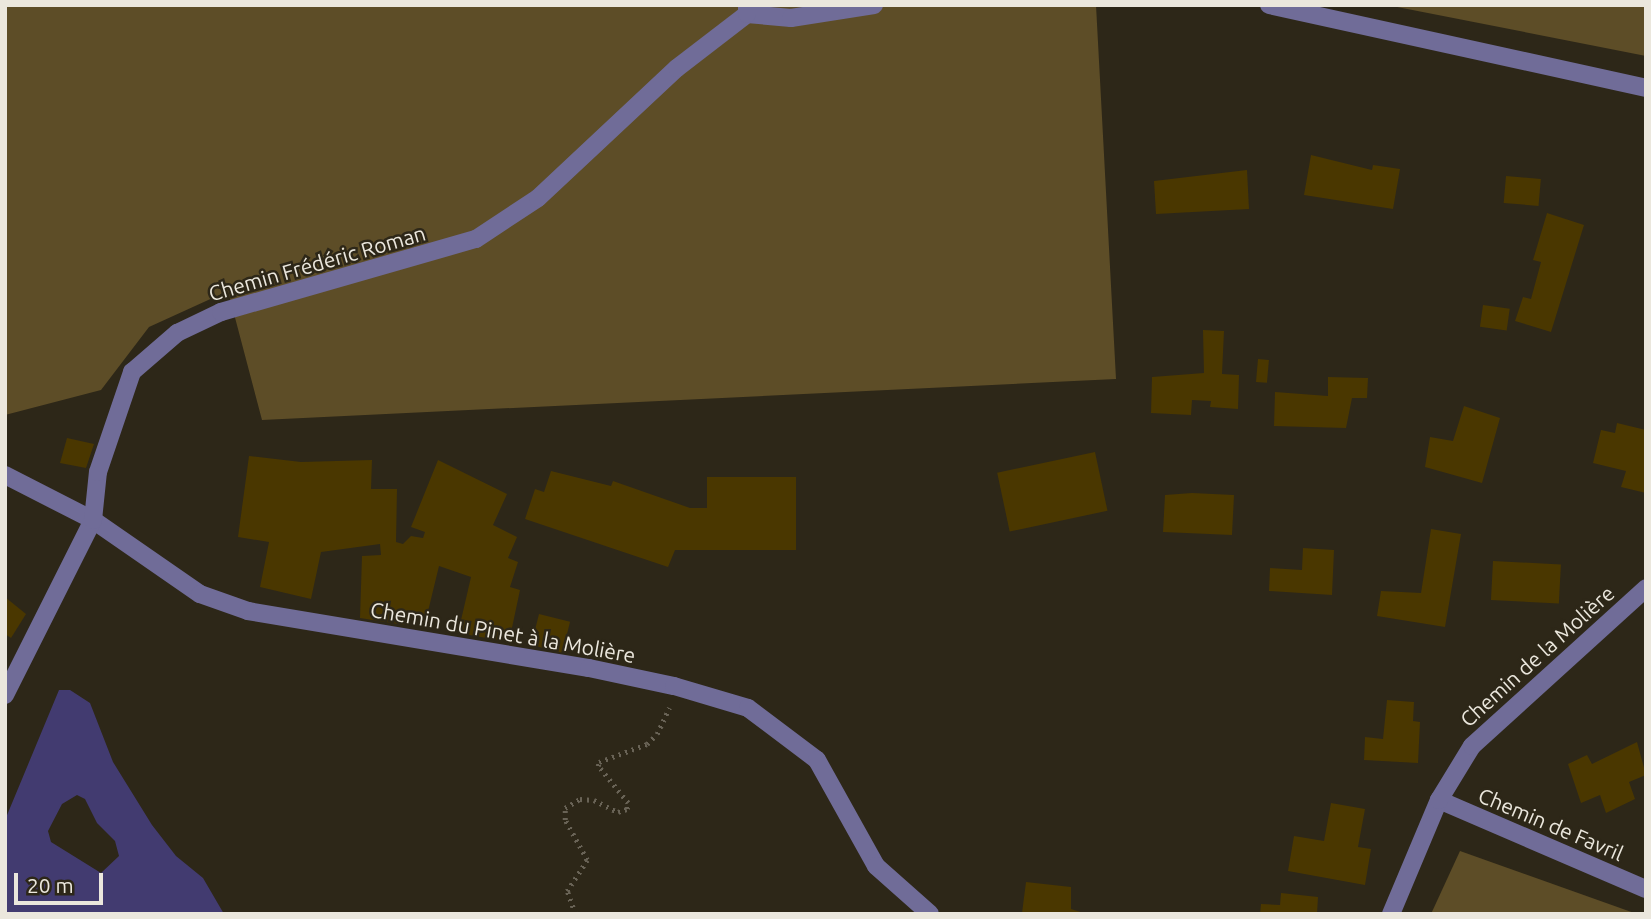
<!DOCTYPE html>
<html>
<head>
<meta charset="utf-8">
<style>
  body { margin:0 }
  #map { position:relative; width:1651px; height:919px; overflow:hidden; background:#2d2718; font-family:Ubuntu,sans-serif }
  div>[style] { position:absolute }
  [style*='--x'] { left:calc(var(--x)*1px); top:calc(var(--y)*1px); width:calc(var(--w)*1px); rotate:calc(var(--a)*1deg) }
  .green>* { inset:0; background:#5d4d27 }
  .water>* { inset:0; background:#423b70 }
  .building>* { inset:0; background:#4a3700; transform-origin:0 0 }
  .path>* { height:4.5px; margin-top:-2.25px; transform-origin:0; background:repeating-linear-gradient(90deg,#696356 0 2px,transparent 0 7px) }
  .minor>* { height:18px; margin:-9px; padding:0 9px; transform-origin:9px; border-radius:9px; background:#706c98 }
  span { translate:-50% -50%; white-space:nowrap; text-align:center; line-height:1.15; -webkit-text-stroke:5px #2d2718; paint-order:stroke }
  .street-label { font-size:21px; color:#ebe7dd }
  .frame { position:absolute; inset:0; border:7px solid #ebe7dd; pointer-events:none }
  .scale { position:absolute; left:14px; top:873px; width:89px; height:32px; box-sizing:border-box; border:4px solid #ebe7dd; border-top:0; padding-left:9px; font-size:21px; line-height:24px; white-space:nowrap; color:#ebe7dd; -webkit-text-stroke:5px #2d2718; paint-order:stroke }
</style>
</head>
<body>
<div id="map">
  <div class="green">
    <div style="clip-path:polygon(5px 5px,1096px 5px,1116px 379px,262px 420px,228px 291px,149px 327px,101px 390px,5px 415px)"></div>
    <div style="clip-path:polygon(1387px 5px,1646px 5px,1646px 56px)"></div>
    <div style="clip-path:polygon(1460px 851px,1637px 914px,1431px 914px)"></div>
  </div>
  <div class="water">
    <div style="clip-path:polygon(evenodd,59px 690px,70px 690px,90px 703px,113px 762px,152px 825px,176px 856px,203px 878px,224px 914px,5px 914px,5px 820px,59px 690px,77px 795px,85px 799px,97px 823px,115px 841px,119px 856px,101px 873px,51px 842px,48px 831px,62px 804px,77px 795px)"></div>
  </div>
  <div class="building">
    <div style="clip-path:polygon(1311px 155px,1372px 170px,1373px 165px,1400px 169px,1393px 209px,1304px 195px)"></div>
    <div style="clip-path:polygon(1247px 170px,1249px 209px,1156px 214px,1154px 181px)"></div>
    <div style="left:1506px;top:176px;width:35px;height:27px;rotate:5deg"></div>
    <div style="clip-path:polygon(1547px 213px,1584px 225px,1551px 332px,1515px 321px,1523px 297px,1531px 299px,1541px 262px,1533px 260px)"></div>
    <div style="left:1483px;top:305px;width:27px;height:22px;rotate:8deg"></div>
    <div style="clip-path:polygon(1203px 330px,1224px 331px,1222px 374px,1239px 375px,1238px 409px,1210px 407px,1211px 401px,1192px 400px,1191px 415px,1151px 413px,1152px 377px,1204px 373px)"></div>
    <div style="left:1258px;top:359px;width:11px;height:23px;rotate:5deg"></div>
    <div style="clip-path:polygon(1328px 377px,1368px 378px,1367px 398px,1352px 398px,1346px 428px,1274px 426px,1275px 392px,1328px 396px)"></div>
    <div style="clip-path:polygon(1464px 406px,1500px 418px,1482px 483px,1425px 467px,1430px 437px,1453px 441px)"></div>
    <div style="clip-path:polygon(1617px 423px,1646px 430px,1646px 493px,1621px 487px,1626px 471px,1593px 463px,1601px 430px,1615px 433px)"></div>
    <div style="clip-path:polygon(67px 438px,94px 444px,86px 468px,60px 463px)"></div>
    <div style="left:1095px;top:452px;width:60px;height:100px;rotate:78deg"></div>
    <div style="clip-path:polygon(249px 456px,301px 462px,372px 460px,371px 489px,397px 489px,396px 542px,403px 544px,411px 536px,423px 538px,425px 532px,411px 527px,438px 460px,507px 494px,493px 525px,517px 537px,508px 558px,518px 562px,510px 587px,520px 590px,509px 642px,458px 633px,471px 577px,439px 566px,424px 628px,360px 618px,362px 556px,381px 555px,380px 544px,321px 552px,311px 599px,260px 587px,269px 542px,238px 537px)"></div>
    <div style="clip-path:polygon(551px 471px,611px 486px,613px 481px,690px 508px,707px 508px,707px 477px,796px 477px,796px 550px,675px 550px,668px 567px,525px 519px,535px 489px,544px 492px)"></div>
    <div style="clip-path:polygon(1192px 493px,1234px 495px,1232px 535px,1163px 532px,1165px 495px)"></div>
    <div style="clip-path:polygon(1431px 529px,1461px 534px,1445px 627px,1377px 616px,1381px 591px,1421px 593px)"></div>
    <div style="clip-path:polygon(1303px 548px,1334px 550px,1332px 595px,1269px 591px,1270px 568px,1302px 570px)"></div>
    <div style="left:1493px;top:561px;width:68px;height:39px;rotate:3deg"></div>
    <div style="clip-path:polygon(5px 597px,26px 614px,11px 638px,5px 634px)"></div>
    <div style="left:539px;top:614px;width:32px;height:32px;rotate:14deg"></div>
    <div style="clip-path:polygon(1387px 700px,1414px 702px,1413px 721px,1420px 722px,1418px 763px,1364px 760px,1365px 737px,1383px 739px)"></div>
    <div style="clip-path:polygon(1637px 742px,1646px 775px,1629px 782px,1635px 799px,1606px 813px,1600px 795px,1581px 803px,1568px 764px,1587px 755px,1592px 764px)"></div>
    <div style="clip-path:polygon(1331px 803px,1365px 809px,1358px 847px,1371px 849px,1365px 885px,1288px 871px,1294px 836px,1324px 841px)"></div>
    <div style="clip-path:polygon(1026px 882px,1071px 887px,1071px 909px,1087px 914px,1022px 913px)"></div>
    <div style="clip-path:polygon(1281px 893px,1318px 897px,1317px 914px,1260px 914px,1261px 904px,1280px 905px)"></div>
  </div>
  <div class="path">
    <div style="--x:575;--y:914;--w:24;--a:-109"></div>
    <div style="--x:567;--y:891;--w:37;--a:-57"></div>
    <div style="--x:587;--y:860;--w:46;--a:-118.8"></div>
    <div style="--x:565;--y:820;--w:12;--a:-90"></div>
    <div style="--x:565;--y:808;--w:17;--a:-31"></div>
    <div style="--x:580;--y:799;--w:14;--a:4"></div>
    <div style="--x:594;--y:800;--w:27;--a:27"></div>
    <div style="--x:618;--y:812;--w:9;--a:-18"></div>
    <div style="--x:627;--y:809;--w:6;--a:-81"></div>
    <div style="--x:628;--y:803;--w:48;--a:-129"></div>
    <div style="--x:598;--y:766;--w:4;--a:-76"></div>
    <div style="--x:599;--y:762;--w:51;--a:-20.6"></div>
    <div style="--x:647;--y:744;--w:14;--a:-45"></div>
    <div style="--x:657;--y:734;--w:29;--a:-65"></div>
  </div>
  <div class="minor">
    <div style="--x:1269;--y:5;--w:386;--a:12.4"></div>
    <div style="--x:747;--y:14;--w:44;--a:5.2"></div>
    <div style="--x:791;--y:18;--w:84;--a:-8.9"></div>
    <div style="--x:5;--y:475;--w:99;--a:27.1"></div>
    <div style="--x:93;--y:520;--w:130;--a:34.7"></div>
    <div style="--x:200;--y:594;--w:51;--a:19.5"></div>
    <div style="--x:248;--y:611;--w:346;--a:9.5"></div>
    <div style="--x:589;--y:668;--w:87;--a:12"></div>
    <div style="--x:674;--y:686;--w:77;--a:16.6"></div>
    <div style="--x:748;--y:708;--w:86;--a:37"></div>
    <div style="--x:817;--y:760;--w:121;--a:60.9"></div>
    <div style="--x:876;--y:866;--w:72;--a:41.6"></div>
    <div style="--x:5;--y:695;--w:196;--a:-63.3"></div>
    <div style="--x:93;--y:520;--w:48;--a:-84.1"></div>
    <div style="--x:98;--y:472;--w:106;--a:-71.2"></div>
    <div style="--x:132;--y:372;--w:60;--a:-40.9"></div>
    <div style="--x:177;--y:333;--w:49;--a:-25.5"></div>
    <div style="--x:221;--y:312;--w:265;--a:-16"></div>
    <div style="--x:476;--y:239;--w:74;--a:-33.5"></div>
    <div style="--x:538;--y:198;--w:190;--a:-43.1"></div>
    <div style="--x:677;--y:68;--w:88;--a:-37.6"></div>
    <div style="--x:747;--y:14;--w:9;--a:-90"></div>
    <div style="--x:1439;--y:800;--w:225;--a:23.3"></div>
    <div style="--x:1391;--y:914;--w:124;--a:-67.2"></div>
    <div style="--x:1439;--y:800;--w:63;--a:-58.6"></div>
    <div style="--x:1472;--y:746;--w:235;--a:-42.2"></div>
  </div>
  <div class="street-label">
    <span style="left:317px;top:263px;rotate:-16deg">Chemin Frédéric Roman</span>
    <span style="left:503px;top:632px;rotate:10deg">Chemin du Pinet à la Molière</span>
    <span style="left:1537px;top:656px;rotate:-42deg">Chemin de la Molière</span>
    <span style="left:1551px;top:824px;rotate:23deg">Chemin de Favril</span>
  </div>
  <div class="frame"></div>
  <div class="scale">20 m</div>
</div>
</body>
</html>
